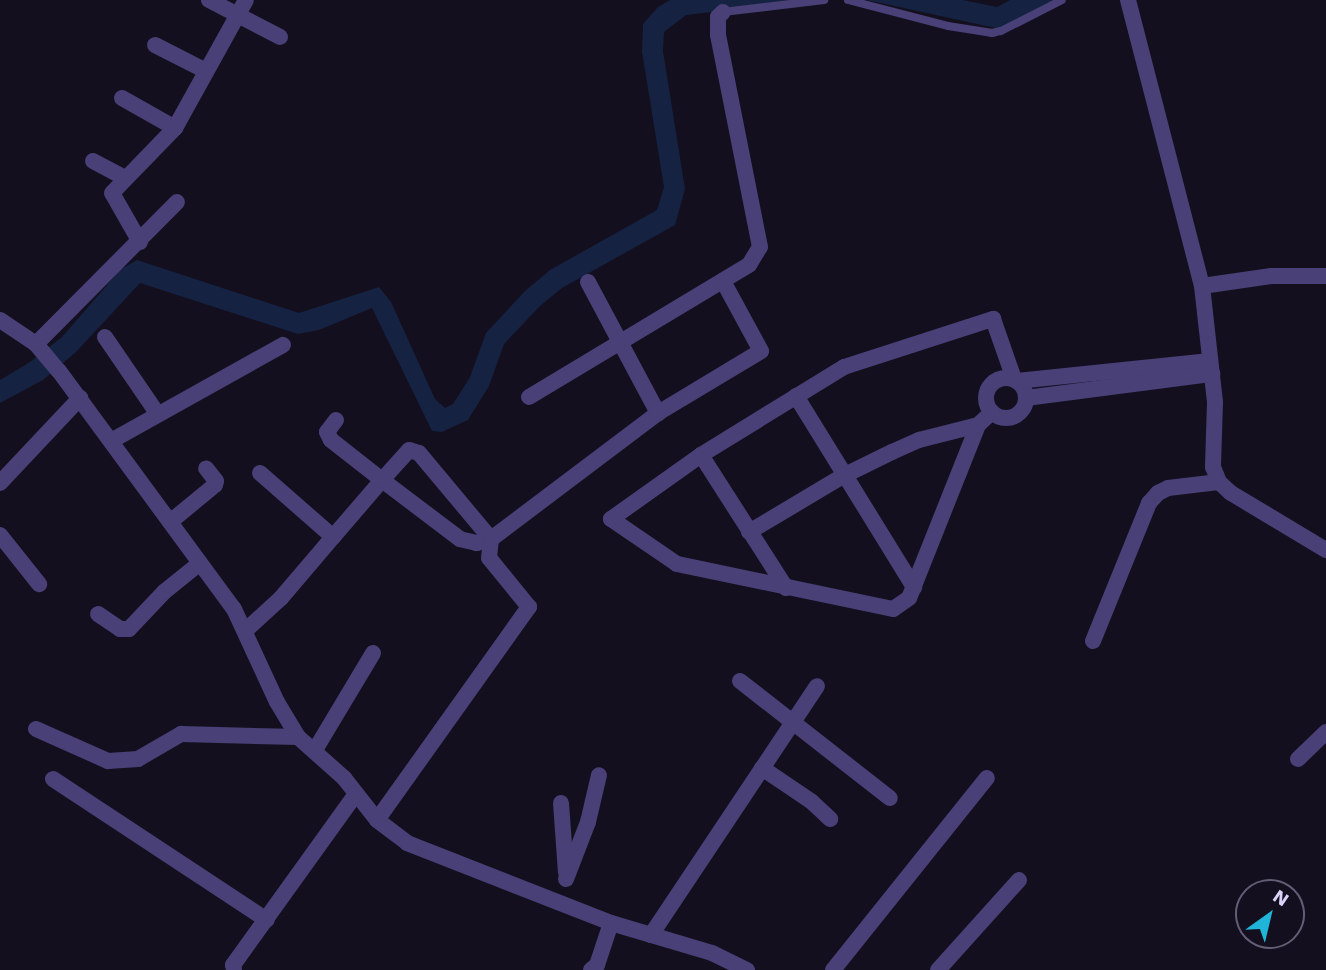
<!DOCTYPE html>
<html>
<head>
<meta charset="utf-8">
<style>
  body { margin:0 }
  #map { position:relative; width:1326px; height:970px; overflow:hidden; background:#130f1e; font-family:"Work Sans",sans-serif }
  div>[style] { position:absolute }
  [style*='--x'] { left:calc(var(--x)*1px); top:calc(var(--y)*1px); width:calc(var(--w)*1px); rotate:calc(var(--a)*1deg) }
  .water>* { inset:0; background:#152241 }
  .lane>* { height:8px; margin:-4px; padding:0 4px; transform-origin:4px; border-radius:4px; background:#484076 }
  .street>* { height:16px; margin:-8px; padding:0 8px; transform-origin:8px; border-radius:8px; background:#484076 }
  .street>.ring { margin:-8px; padding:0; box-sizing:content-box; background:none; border:16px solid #484076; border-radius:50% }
  span { translate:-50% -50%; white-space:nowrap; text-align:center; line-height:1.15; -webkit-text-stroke:7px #130f1e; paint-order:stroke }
  .north { position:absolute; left:1235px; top:879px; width:70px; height:70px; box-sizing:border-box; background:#130f1e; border:2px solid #635d76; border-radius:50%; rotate:34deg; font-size:19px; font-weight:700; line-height:28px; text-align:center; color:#dad2f9 }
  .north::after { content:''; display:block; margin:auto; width:24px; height:32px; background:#1fb4d8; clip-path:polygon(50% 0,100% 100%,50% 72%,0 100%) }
</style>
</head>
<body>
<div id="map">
  <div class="water">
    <div style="clip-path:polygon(670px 0,816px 0,686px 15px,664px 32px,663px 51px,685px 189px,675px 225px,562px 288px,540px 306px,504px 344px,489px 386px,468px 420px,442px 432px,432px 431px,372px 308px,319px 330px,298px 334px,140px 283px,76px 352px,43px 380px,0 403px,0 380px,30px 362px,62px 337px,121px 269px,137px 260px,299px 313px,379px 287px,391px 302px,435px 399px,445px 408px,453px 404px,470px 377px,486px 333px,525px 291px,550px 270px,657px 210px,664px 187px,642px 52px,643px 24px,658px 7px)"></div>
    <div style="clip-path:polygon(867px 0,963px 0,997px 7px,1010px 0,1057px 0,1000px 29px)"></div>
  </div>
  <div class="lane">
    <div style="--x:848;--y:0;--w:103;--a:14.6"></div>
    <div style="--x:948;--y:26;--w:45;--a:9"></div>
    <div style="--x:992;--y:33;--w:9;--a:-13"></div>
    <div style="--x:1001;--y:31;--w:68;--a:-26.9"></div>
    <div style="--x:723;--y:12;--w:102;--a:-6.8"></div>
  </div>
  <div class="street">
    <div style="--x:209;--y:0;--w:80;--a:27.5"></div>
    <div style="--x:1128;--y:0;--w:295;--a:75.5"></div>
    <div style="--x:1202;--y:286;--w:117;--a:83.6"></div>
    <div style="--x:1215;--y:402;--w:65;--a:91.8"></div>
    <div style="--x:1213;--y:467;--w:16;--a:68"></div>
    <div style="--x:1219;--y:482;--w:16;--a:43"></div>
    <div style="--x:1231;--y:493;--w:111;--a:31"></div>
    <div style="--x:155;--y:45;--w:57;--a:27"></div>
    <div style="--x:122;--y:98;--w:61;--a:29.5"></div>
    <div style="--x:93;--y:161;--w:36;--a:28"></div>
    <div style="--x:140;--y:242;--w:56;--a:-119.7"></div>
    <div style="--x:112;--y:193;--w:91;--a:-45.9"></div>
    <div style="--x:175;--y:128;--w:146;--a:-61"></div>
    <div style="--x:588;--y:282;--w:149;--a:61.9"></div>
    <div style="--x:1202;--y:286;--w:70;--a:-8.2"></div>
    <div style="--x:1271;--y:276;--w:55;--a:0"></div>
    <div style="--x:0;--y:320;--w:43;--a:33.7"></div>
    <div style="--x:36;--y:344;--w:35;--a:50"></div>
    <div style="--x:59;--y:371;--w:295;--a:53.7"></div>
    <div style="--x:234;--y:609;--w:102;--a:65.2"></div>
    <div style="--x:277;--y:702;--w:41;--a:59"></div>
    <div style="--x:298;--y:737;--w:62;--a:41.7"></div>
    <div style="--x:344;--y:778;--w:53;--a:51.8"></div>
    <div style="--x:377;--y:820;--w:38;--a:37"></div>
    <div style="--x:407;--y:843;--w:219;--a:21.4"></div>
    <div style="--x:611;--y:923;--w:105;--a:16.5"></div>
    <div style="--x:712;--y:953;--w:39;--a:26"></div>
    <div style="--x:105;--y:337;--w:92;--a:55.6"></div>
    <div style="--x:36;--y:344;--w:200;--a:-45.2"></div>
    <div class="ring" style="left:986px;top:378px;width:24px;height:24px"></div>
    <div style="--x:1017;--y:381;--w:194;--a:-5.9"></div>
    <div style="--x:796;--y:396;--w:225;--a:58.3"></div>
    <div style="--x:529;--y:397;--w:257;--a:-31"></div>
    <div style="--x:749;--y:265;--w:21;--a:-59"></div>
    <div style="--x:760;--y:247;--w:216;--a:-101.2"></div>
    <div style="--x:718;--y:35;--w:18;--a:-90"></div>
    <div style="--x:718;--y:17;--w:7;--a:-45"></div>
    <div style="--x:1026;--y:398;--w:188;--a:-7.4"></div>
    <div style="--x:978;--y:425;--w:186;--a:111.7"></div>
    <div style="--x:909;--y:598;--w:19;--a:145"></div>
    <div style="--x:893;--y:609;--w:221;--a:-168.2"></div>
    <div style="--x:677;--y:564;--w:80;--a:-145.7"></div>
    <div style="--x:611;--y:519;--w:110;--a:-35.4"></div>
    <div style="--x:701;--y:455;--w:168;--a:-31.6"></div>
    <div style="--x:844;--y:367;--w:157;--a:-17.9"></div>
    <div style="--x:993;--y:319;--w:64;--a:70.7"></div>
    <div style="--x:111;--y:441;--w:197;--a:-29.2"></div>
    <div style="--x:701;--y:455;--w:158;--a:57.4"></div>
    <div style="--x:260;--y:473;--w:97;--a:41.2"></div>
    <div style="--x:0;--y:483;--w:117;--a:-46.7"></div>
    <div style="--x:170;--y:522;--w:58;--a:-39.4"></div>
    <div style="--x:215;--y:485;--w:4;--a:-76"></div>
    <div style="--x:216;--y:481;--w:16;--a:-128"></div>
    <div style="--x:749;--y:532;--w:109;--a:-30.8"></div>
    <div style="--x:843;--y:476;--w:55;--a:-26.1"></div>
    <div style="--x:892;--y:452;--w:30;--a:-24"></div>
    <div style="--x:919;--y:440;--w:61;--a:-14.3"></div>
    <div style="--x:978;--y:425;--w:19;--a:-43"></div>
    <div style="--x:0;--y:535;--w:63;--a:51.5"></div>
    <div style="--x:98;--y:614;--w:27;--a:34"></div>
    <div style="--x:120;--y:629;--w:9;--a:0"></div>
    <div style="--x:129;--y:629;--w:51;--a:-46.6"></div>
    <div style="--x:164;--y:592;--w:46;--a:-38.9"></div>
    <div style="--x:245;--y:631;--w:49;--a:-42.5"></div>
    <div style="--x:281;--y:598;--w:80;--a:-49.6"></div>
    <div style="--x:333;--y:537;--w:75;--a:-49.3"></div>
    <div style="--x:382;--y:480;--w:40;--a:-48"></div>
    <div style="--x:409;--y:450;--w:10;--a:17"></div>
    <div style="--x:419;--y:453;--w:112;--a:50.1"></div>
    <div style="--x:491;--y:539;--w:15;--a:164"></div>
    <div style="--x:477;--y:543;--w:17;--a:-167"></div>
    <div style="--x:460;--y:539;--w:98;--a:-142.9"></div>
    <div style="--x:382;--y:480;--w:65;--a:-141.9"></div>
    <div style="--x:331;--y:440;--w:9;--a:-117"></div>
    <div style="--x:327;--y:432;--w:15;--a:-53"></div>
    <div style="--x:1093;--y:641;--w:149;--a:-67.9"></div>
    <div style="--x:1149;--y:503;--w:13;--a:-48"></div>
    <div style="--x:1158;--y:493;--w:11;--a:-27"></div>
    <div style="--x:1168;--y:488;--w:51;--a:-6.7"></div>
    <div style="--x:740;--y:681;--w:190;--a:38"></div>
    <div style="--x:36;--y:729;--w:79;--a:24"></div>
    <div style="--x:108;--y:761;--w:30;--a:-4"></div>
    <div style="--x:138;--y:759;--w:50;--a:-30.2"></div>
    <div style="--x:181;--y:734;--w:117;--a:1.5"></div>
    <div style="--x:315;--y:750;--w:113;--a:-59.1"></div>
    <div style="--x:1298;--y:759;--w:39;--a:-44"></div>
    <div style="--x:762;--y:768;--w:60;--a:34.2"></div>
    <div style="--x:812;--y:802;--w:25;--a:43"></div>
    <div style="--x:53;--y:779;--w:256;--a:33.4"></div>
    <div style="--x:561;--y:803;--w:69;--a:85.9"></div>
    <div style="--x:377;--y:820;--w:262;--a:-54.5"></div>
    <div style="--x:529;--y:607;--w:63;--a:-129.2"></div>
    <div style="--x:489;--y:558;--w:19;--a:-84"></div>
    <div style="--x:491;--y:539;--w:209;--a:-37"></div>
    <div style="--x:658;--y:413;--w:120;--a:-31"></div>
    <div style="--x:761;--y:351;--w:80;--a:-118.5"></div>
    <div style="--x:566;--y:879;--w:61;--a:-68.9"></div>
    <div style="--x:588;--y:822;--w:48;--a:-76.8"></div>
    <div style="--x:651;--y:935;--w:299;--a:-56.3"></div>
    <div style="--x:234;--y:970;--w:5;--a:-101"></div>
    <div style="--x:233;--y:965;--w:211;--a:-54.3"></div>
    <div style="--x:591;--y:970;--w:8;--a:-40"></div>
    <div style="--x:597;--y:965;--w:44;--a:-71.6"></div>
    <div style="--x:833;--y:970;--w:246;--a:-51.3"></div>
    <div style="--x:938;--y:970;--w:121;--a:-48"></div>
  </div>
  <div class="north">N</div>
</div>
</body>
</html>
